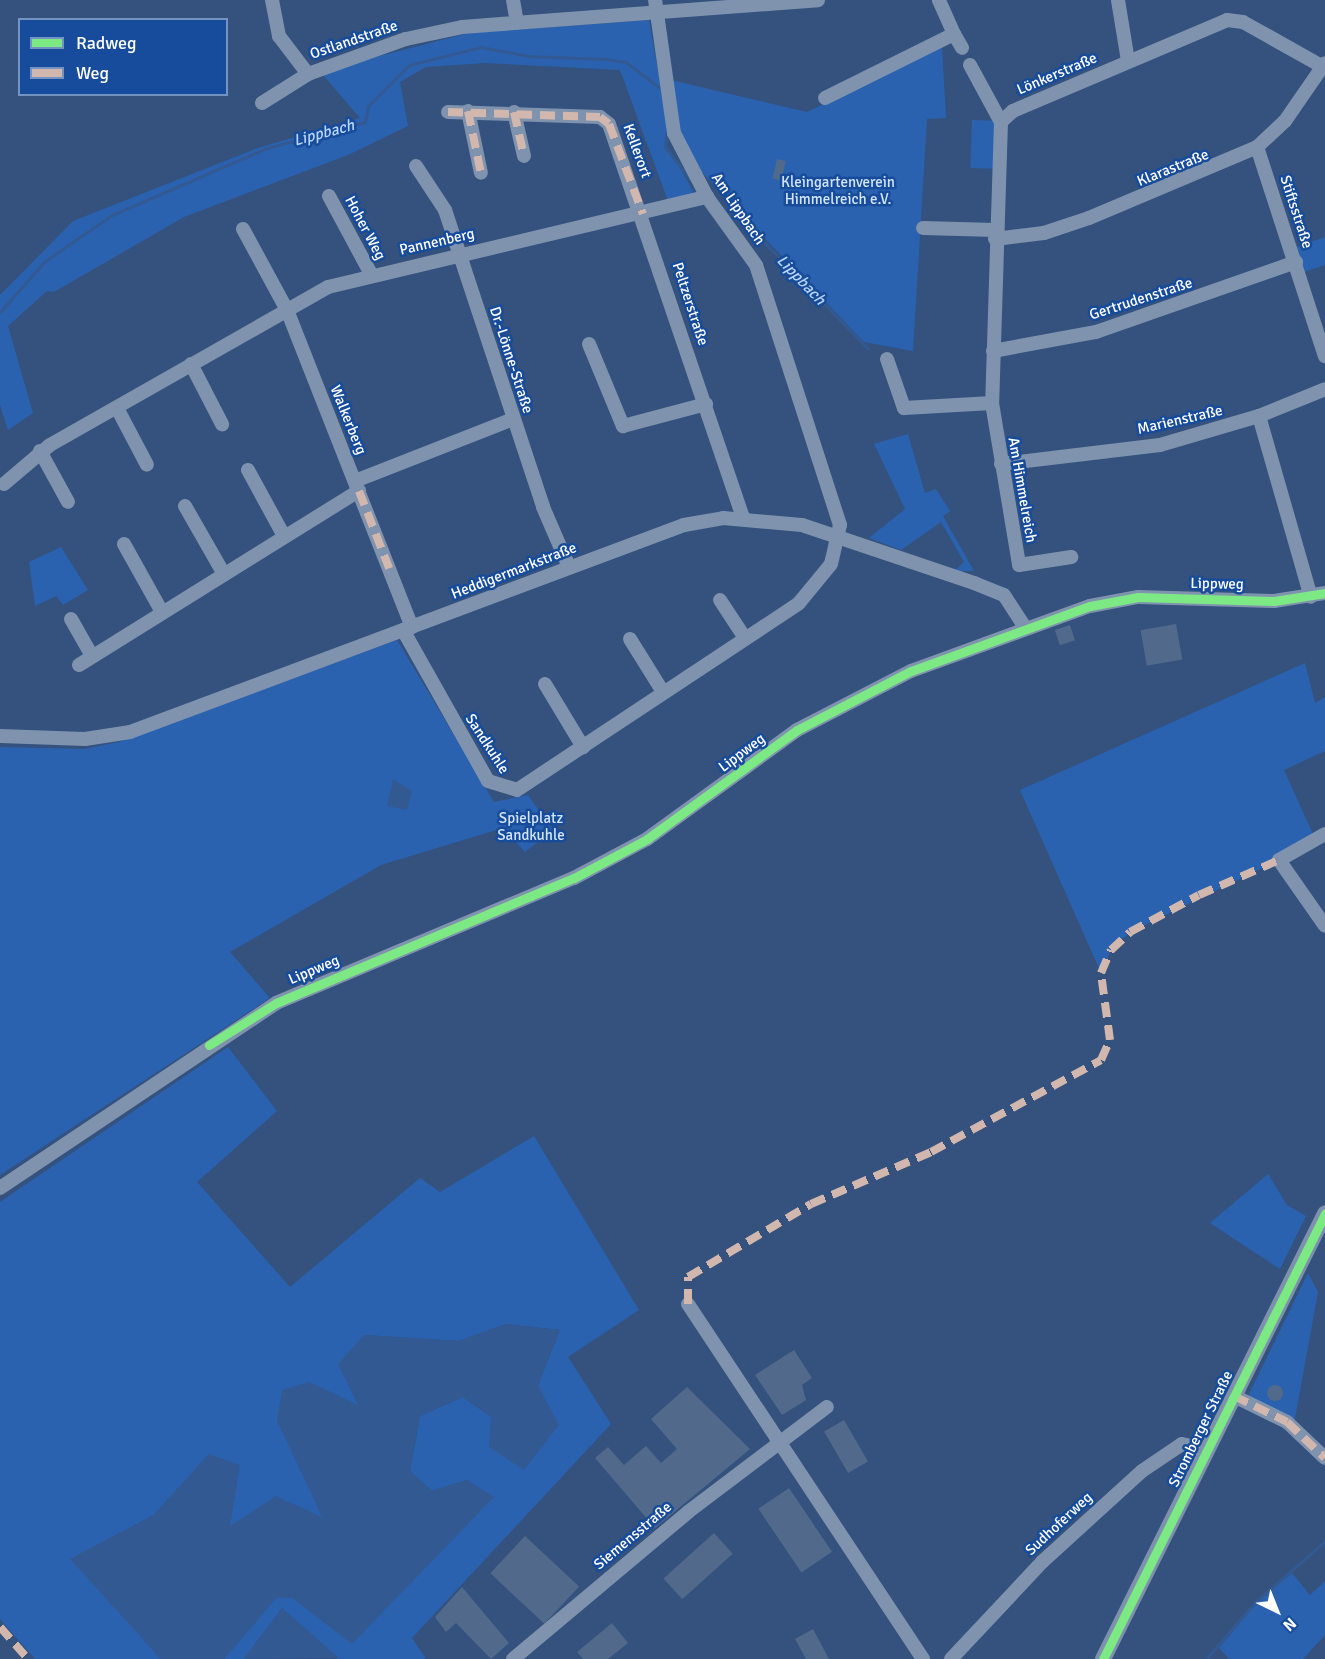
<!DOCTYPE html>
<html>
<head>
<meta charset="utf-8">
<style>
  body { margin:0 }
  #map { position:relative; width:1325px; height:1659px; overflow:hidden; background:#34527d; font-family:Signika,sans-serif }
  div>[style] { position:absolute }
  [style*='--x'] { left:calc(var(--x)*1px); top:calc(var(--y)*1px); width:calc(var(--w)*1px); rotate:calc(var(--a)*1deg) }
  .green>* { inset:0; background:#2a62b0; transform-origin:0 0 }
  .water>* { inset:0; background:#335992 }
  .stream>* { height:3px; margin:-1.5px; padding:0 1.5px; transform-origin:1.5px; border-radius:1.5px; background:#335992 }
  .building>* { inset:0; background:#51698b; transform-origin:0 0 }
  .round { border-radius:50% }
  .minor>* { height:14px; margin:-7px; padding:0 7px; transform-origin:7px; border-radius:7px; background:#7f93ae }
  .major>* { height:16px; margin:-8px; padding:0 8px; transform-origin:8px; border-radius:8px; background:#7d91ac }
  .quiet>* { height:8px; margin-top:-4px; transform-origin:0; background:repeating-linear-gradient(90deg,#d1b7ad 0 15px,transparent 0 23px) }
  .cycleway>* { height:9px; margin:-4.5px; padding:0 4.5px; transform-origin:4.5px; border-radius:4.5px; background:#7ce984 }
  span { translate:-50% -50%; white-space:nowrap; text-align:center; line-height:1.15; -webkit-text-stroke:5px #164c9b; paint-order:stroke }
  .street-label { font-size:15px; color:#fff }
  .park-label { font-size:15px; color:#d3e5fc }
  .water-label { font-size:16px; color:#b8d4f9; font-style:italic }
  .legend { position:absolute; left:18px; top:18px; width:210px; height:78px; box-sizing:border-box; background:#164c9b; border:2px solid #7394c3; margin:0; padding:8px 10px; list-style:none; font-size:18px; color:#fff }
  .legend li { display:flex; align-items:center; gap:12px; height:30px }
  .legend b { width:30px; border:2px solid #7394c3 }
  .north { position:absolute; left:1247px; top:1581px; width:60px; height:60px; -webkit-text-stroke:4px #164c9b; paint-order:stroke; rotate:137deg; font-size:16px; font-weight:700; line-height:24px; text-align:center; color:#fff }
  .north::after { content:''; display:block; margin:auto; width:21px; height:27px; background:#fff; clip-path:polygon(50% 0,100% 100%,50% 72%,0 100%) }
</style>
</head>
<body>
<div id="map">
  <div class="green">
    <div style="clip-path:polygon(649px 20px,669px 133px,667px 146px,694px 192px,668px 201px,620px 70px,485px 63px,426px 67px,400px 82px,408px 126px,348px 155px,184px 217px,54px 292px,47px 291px,8px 326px,33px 413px,8px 430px,0 405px,0 295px,73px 221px,258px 148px,360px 118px,323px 75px,368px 59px,469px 33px)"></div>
    <div style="clip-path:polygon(942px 47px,946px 118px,927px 119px,913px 351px,864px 342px,696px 166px,680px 129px,671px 80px,807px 112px)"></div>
    <div style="left:972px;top:120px;width:24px;height:48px;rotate:2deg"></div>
    <div style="clip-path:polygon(1325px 237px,1325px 265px,1304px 272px,1296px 247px)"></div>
    <div style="clip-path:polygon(908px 434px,925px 493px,936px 489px,950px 511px,943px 516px,974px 571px,954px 571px,964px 562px,941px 522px,901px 550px,869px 538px,905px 509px,874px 444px)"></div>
    <div style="clip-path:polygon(61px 547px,88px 590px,63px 605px,56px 596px,35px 606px,29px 562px)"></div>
    <div style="clip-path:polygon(397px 640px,494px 802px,528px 795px,553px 830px,525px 852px,503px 828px,381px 865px,230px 952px,270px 998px,0 1175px,0 747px,84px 749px,119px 742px)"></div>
    <div style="clip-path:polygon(1305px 663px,1315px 703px,1325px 697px,1325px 751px,1284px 770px,1313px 834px,1279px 860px,1130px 932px,1111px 950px,1101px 973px,1020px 790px)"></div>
    <div style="clip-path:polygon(228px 1047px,277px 1111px,197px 1182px,290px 1287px,420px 1178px,440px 1192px,534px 1136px,639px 1310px,568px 1357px,611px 1424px,412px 1638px,426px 1659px,337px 1659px,282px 1608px,244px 1659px,224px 1659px,276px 1598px,292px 1598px,494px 1498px,467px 1480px,432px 1491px,410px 1471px,420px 1416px,463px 1397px,491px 1417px,538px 1385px,560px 1330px,506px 1324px,459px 1341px,364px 1335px,359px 1406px,309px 1382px,277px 1420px,323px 1517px,229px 1527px,209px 1454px,154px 1515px,71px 1559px,161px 1659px,35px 1659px,0 1619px,0 1202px)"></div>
    <div style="clip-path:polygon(1268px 1174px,1287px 1205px,1306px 1216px,1280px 1269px,1210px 1223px)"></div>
    <div style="clip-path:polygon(1308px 1273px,1318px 1292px,1294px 1424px,1248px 1396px)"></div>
    <div style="clip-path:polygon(1292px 1573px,1310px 1595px,1325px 1581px,1325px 1635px,1303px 1659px,1229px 1659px,1219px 1648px,1261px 1598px)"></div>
  </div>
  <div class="water">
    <div style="clip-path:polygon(393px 779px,412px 791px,407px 810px,387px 806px)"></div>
    <div style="clip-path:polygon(506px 1324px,560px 1330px,538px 1385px,559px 1425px,524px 1470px,489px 1447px,491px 1417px,463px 1397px,420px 1416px,410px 1471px,432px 1491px,467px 1480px,494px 1497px,352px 1644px,292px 1598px,276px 1598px,224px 1659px,161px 1659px,70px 1559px,154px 1515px,209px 1454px,240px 1465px,230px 1526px,276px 1496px,322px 1517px,277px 1420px,282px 1390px,309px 1382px,358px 1405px,338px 1364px,364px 1335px,459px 1341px)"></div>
    <div style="clip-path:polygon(282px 1608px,339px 1658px,244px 1659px)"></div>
  </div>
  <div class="stream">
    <div style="--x:667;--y:128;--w:19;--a:96"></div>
    <div style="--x:665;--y:147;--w:41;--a:52"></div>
    <div style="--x:734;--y:211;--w:192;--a:45.8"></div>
    <div style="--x:0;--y:312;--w:68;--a:-48.6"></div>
    <div style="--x:45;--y:261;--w:81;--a:-34.5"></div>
    <div style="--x:112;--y:215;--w:169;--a:-23.4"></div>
    <div style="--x:267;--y:148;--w:101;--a:-14.9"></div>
    <div style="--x:365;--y:122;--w:16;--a:-79"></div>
    <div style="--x:368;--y:106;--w:58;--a:-45"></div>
    <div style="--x:409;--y:65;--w:74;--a:-14"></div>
    <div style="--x:481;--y:47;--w:48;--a:10.8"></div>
    <div style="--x:528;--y:56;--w:77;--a:2.2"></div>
    <div style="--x:605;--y:59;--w:21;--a:8"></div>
    <div style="--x:626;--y:62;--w:44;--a:37.6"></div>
    <div style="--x:1253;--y:1604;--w:96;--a:-41.2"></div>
    <div style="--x:1206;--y:1659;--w:69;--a:-49.1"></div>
  </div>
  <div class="building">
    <div style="left:777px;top:159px;width:9px;height:20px;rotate:13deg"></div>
    <div style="left:1176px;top:624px;width:36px;height:36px;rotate:80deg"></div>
    <div style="left:1070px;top:625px;width:16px;height:16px;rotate:72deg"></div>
    <div style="clip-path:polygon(794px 1350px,812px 1378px,802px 1385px,806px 1400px,782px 1415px,755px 1375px)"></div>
    <div class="round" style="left:1267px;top:1385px;width:16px;height:16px"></div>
    <div style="clip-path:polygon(687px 1387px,750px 1449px,655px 1528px,595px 1458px,608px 1447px,624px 1465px,646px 1446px,661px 1463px,677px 1449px,651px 1419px)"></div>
    <div style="left:844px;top:1420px;width:48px;height:23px;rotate:60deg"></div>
    <div style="left:789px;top:1488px;width:77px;height:37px;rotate:56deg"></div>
    <div style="left:714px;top:1533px;width:28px;height:68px;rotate:48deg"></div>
    <div style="left:525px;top:1536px;width:74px;height:51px;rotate:43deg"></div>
    <div style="clip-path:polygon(462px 1587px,509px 1643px,491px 1659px,456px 1623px,446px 1632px,435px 1617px)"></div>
    <div style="clip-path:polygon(612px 1623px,628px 1643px,608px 1659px,583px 1659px,577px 1652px)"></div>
    <div style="clip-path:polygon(813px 1629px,829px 1659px,806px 1659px,795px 1639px)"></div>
  </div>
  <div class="minor">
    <div style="--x:272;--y:0;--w:37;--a:79"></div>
    <div style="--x:279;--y:36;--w:48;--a:52.7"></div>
    <div style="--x:308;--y:74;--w:104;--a:-19.7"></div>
    <div style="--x:406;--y:39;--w:57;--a:-12.1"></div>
    <div style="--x:462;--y:27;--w:357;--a:-4.3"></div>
    <div style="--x:513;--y:0;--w:23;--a:80"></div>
    <div style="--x:1118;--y:0;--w:62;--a:80.7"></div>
    <div style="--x:954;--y:34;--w:16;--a:60"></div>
    <div style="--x:970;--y:65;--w:65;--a:61.5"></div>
    <div style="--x:1001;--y:122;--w:281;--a:91.8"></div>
    <div style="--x:992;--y:403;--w:164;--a:80.5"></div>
    <div style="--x:1019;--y:565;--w:53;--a:-8.7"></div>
    <div style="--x:825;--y:98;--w:144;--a:-26.4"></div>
    <div style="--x:954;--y:34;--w:37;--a:-114"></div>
    <div style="--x:262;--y:103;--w:54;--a:-32.2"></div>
    <div style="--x:468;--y:111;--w:63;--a:78.2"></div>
    <div style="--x:448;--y:112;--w:152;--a:1.9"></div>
    <div style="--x:600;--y:117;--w:11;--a:38"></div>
    <div style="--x:609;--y:124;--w:415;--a:71.2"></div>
    <div style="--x:514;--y:112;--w:45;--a:77.2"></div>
    <div style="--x:1001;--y:122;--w:16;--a:-43"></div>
    <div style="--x:1013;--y:111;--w:233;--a:-23"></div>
    <div style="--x:1227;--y:20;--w:16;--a:7"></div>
    <div style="--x:1243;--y:22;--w:94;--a:29.3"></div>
    <div style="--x:1257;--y:147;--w:220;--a:72"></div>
    <div style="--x:416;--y:166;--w:53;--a:56.6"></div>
    <div style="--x:445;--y:210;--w:313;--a:71.7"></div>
    <div style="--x:543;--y:507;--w:65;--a:66.6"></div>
    <div style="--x:329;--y:196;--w:89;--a:61.7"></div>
    <div style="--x:923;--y:228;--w:72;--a:1.6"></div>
    <div style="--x:243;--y:229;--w:92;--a:61.5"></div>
    <div style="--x:287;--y:310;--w:341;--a:68.5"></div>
    <div style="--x:995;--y:239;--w:49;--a:-7"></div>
    <div style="--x:1044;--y:233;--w:47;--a:-18.4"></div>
    <div style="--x:1089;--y:218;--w:182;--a:-22.9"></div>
    <div style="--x:1257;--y:147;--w:38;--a:-43"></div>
    <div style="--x:1285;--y:121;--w:70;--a:-55.4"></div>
    <div style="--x:589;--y:344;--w:89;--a:67.5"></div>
    <div style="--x:623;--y:426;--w:86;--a:-14.8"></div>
    <div style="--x:993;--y:351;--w:105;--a:-10.5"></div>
    <div style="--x:1096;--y:332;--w:212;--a:-19.3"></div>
    <div style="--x:887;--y:359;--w:52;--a:70.9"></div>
    <div style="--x:904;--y:408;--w:88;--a:-3.3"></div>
    <div style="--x:191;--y:364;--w:68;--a:62.7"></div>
    <div style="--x:117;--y:408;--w:64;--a:62.2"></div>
    <div style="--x:1259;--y:416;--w:188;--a:74"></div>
    <div style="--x:40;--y:451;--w:58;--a:61.2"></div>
    <div style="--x:1001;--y:464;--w:160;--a:-6.8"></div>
    <div style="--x:1160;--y:445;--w:103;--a:-16.3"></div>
    <div style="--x:1259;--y:416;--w:71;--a:-22.2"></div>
    <div style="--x:248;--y:470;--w:75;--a:61.4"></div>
    <div style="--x:355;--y:481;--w:170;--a:-21.4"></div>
    <div style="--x:4;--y:484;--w:60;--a:-40.3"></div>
    <div style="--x:50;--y:445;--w:320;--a:-29.6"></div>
    <div style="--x:328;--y:287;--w:390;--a:-13.4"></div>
    <div style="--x:185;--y:506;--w:78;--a:60.2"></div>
    <div style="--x:124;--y:544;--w:78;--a:60.8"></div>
    <div style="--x:720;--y:600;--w:45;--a:56.7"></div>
    <div style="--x:71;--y:619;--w:43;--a:60.4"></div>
    <div style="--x:403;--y:630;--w:173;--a:60.6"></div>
    <div style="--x:488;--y:781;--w:30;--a:17"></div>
    <div style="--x:517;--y:790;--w:338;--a:-33.5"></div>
    <div style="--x:799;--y:603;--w:50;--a:-50.6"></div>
    <div style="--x:831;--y:564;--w:40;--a:-77"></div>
    <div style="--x:840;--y:525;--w:273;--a:-107.9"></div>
    <div style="--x:756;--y:265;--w:84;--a:-125.8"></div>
    <div style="--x:707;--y:197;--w:72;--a:-117.3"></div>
    <div style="--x:674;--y:133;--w:134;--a:-98.1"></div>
    <div style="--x:630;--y:639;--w:62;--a:58.1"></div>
    <div style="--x:79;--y:665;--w:330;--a:-31.9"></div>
    <div style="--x:545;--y:684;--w:74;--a:58.9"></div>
    <div style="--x:0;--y:736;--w:85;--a:2"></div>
    <div style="--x:85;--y:739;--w:46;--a:-8.8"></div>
    <div style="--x:130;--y:732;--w:591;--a:-20.49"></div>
    <div style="--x:684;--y:525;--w:40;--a:-10"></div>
    <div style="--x:723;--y:518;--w:79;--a:5.1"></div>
    <div style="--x:802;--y:525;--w:182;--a:18.6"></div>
    <div style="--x:974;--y:583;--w:32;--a:22"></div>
    <div style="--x:1004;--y:595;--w:38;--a:57"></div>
    <div style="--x:1325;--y:834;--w:53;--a:150.5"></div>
    <div style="--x:1279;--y:860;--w:80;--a:55.1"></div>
    <div style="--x:0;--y:1188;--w:332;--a:-33.8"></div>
    <div style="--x:276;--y:1003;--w:323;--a:-22.8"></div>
    <div style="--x:574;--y:878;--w:83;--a:-28.1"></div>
    <div style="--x:647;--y:839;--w:185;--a:-36"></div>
    <div style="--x:797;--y:730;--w:128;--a:-27.4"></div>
    <div style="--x:911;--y:671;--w:190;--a:-20"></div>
    <div style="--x:1090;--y:606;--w:49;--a:-10.6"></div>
    <div style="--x:1138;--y:597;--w:136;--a:1.7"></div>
    <div style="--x:1274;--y:601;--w:52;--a:-8.9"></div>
    <div style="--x:688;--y:1304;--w:426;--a:56.5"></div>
    <div style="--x:1234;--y:1396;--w:59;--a:26.1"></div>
    <div style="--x:1287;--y:1422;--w:52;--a:43.5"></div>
    <div style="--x:513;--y:1659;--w:229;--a:-40"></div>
    <div style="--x:688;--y:1512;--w:174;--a:-37.1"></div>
    <div style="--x:951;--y:1659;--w:133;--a:-46.8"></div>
    <div style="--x:1042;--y:1562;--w:135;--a:-42.3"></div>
    <div style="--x:1142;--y:1471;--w:48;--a:-34"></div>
    <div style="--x:1182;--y:1444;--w:26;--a:13"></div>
  </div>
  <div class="major">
    <div style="--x:1103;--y:1659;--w:498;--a:-63.5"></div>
  </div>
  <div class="quiet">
    <div style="--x:468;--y:111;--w:63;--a:78.2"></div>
    <div style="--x:448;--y:112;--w:152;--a:1.9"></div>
    <div style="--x:600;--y:117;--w:11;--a:38"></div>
    <div style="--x:609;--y:124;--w:96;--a:69.3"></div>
    <div style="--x:514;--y:112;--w:45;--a:77.2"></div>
    <div style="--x:359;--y:491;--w:83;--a:68.7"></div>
    <div style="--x:688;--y:1304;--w:27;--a:-90"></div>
    <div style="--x:688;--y:1277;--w:143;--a:-30.7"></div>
    <div style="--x:811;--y:1204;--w:131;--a:-23.4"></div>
    <div style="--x:931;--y:1152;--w:193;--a:-28.4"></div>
    <div style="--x:1101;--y:1060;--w:22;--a:-66"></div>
    <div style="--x:1110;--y:1040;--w:68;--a:-97.7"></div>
    <div style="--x:1101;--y:973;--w:25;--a:-67"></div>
    <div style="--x:1111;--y:950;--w:26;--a:-43"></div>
    <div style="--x:1130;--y:932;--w:78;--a:-28.2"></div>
    <div style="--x:1199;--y:895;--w:87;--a:-23.6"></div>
    <div style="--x:1234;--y:1396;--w:59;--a:26.1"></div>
    <div style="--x:1287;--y:1422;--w:52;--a:43.5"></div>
    <div style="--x:0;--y:1627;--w:43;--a:48.8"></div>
  </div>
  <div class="cycleway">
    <div style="--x:209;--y:1045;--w:79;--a:-32.1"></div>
    <div style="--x:276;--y:1003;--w:323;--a:-22.8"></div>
    <div style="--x:574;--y:878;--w:83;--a:-28.1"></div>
    <div style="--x:647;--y:839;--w:185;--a:-36"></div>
    <div style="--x:797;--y:730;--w:128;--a:-27.4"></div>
    <div style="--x:911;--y:671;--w:190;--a:-20"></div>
    <div style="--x:1090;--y:606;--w:49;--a:-10.6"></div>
    <div style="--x:1138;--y:597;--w:136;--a:1.7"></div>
    <div style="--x:1274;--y:601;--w:52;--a:-8.9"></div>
    <div style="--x:1103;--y:1659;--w:498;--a:-63.5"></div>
  </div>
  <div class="street-label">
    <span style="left:354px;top:40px;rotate:-19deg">Ostlandstraße</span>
    <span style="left:1057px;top:74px;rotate:-23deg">Lönkerstraße</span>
    <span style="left:637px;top:151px;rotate:70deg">Kellerort</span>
    <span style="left:1173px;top:168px;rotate:-22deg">Klarastraße</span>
    <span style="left:738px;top:209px;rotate:56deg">Am Lippbach</span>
    <span style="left:1296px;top:212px;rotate:72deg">Stiftsstraße</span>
    <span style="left:365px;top:228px;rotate:62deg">Hoher Weg</span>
    <span style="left:437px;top:242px;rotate:-13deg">Pannenberg</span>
    <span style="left:1141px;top:299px;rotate:-18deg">Gertrudenstraße</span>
    <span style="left:690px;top:304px;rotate:72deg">Peltzerstraße</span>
    <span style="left:511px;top:360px;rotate:72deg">Dr.-Lönne-Straße</span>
    <span style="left:348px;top:420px;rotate:68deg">Walkerberg</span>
    <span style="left:1180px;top:420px;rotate:-13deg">Marienstraße</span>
    <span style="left:1022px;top:490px;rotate:80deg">Am Himmelreich</span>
    <span style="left:514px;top:571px;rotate:-21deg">Heddigermarkstraße</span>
    <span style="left:1217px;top:584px;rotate:1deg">Lippweg</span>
    <span style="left:487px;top:744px;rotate:57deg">Sandkuhle</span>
    <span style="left:742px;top:753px;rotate:-37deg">Lippweg</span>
    <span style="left:314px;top:970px;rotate:-23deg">Lippweg</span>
    <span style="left:1201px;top:1429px;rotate:-64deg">Stromberger Straße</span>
    <span style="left:1059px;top:1524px;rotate:-43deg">Sudhoferweg</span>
    <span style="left:633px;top:1536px;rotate:-40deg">Siemensstraße</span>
  </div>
  <div class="park-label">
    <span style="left:838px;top:191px">Kleingartenverein<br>Himmelreich e.V.</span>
    <span style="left:531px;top:827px">Spielplatz<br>Sandkuhle</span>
  </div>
  <div class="water-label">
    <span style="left:324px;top:133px;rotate:-15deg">Lippbach</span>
    <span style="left:801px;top:280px;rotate:46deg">Lippbach</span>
  </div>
  <ul class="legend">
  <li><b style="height:8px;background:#7ce984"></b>Radweg</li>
  <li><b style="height:8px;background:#d1b7ad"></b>Weg</li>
  </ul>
  <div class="north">N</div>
</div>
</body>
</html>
